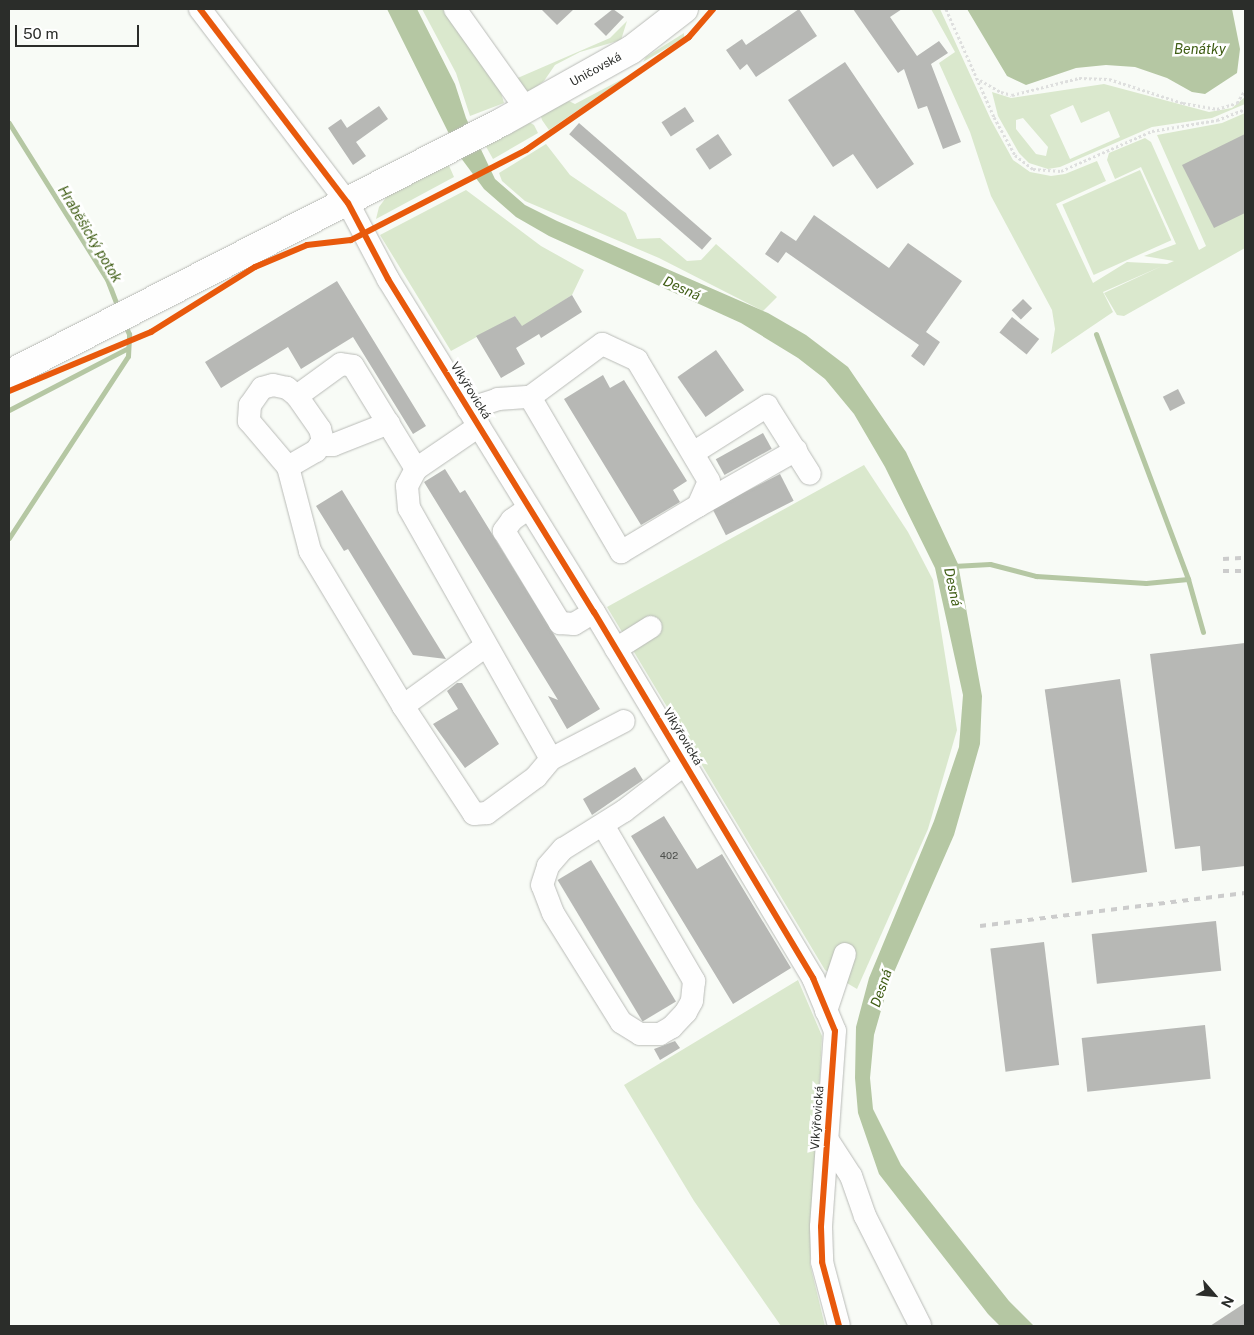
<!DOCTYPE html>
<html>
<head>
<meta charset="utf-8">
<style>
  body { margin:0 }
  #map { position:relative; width:1254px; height:1335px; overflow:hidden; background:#f8fbf6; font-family:"Public Sans",sans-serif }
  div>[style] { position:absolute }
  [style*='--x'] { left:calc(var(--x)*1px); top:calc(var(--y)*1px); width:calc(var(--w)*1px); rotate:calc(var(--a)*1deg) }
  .green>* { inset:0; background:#dae8cd; transform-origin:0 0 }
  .water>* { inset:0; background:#b5c7a3 }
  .stream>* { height:5px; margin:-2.5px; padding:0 2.5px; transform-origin:2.5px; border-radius:2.5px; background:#b5c7a3 }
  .building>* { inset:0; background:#b7b8b5; transform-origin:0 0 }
  .path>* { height:3px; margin-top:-1.5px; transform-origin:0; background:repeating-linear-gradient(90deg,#dedfde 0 2.5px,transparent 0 5px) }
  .roads { filter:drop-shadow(0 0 1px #b9bbb7) drop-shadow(0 0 1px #b9bbb7) }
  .minor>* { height:22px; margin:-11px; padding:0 11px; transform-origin:11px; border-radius:11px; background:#fefefe }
  .major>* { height:28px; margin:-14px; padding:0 14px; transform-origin:14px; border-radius:14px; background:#fefefe }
  .rail>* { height:4px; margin-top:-2px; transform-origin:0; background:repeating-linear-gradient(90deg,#ccc 0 6px,transparent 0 12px) }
  .cycleway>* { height:6px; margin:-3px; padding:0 3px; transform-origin:3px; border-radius:3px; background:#e8590c }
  span { translate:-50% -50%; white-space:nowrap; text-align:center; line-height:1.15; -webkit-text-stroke:5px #fff; paint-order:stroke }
  .number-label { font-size:10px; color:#4e504d }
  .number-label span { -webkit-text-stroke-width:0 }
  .street-label { font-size:12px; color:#2b2d2a }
  .water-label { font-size:14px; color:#3f5d14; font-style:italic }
  .frame { position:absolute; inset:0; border:10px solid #2b2d2a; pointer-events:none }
  .north { position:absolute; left:1189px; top:1270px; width:50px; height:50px; -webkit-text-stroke:4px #fff; paint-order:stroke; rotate:117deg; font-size:14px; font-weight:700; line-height:20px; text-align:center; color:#2b2d2a }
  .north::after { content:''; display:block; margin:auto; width:18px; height:22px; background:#2b2d2a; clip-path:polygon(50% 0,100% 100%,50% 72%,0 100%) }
  .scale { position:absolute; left:15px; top:25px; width:124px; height:22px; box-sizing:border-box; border:2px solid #2b2d2a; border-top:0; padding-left:6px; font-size:15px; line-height:18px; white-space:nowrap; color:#2b2d2a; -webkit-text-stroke:4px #fff; paint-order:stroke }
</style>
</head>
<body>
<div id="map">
  <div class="green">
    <div style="clip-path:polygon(422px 9px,444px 9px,500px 89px,504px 103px,470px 116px,456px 73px)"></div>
    <div style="clip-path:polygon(931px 9px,940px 9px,991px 120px,1013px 160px,1030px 172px,1051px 176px,1065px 174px,1097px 161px,1106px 181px,1056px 204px,1093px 283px,1127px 262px,1167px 264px,1174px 261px,1144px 256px,1176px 244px,1141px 167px,1115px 179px,1107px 160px,1109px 153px,1145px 138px,1151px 142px,1199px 250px,1206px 246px,1157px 135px,1222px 123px,1245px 113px,1245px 248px,1124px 316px,1117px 315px,1104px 293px,1162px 266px,1103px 292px,1113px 312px,1051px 354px,1055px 329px,1052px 310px,991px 196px,970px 132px,939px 63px,955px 52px)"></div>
    <div style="clip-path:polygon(627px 21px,621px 40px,580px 52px,555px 65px,544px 81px,529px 92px,525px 92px,513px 80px,610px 38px)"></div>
    <div style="clip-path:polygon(684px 33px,684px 38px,643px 62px,646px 57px)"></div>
    <div style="clip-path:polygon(628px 76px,549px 130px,542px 120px,540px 113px,547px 108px,569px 101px,575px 104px)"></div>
    <div style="clip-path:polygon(evenodd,1104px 84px,1209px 112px,1232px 108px,1245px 97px,1245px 104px,1212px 118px,1152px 127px,1060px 167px,1048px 169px,1029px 163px,1019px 153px,998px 116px,992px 92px,1011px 98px,1104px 84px,1073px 105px,1081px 123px,1109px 111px,1120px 137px,1070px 159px,1050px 115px,1073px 105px,1104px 84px,1023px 118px,1048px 147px,1046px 156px,1036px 154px,1016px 129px,1016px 120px,1023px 118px)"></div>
    <div style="clip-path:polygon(527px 121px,534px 125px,538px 133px,493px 159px,484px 143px)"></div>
    <div style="clip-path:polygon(546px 144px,570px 175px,626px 213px,637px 239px,660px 238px,687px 261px,701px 260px,716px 244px,777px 297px,763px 311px,659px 258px,525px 201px,502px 181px,499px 173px)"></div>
    <div style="clip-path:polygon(447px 161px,454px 177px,376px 219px,379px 207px,391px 191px)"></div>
    <div style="left:1140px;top:170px;width:77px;height:85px;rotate:66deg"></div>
    <div style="clip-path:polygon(466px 190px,541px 246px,584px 270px,572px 295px,529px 323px,522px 327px,515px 316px,451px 351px,380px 235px)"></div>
    <div style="clip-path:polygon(864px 465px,908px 532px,933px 580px,957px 730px,928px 829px,857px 989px,825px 970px,607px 607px)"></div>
    <div style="clip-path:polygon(798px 980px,822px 1036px,810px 1264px,825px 1326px,781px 1326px,694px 1201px,624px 1085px)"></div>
  </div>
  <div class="water">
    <div style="clip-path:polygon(387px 9px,417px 9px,455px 84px,466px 118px,495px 179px,525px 205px,557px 221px,768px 313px,806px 335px,848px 367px,906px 452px,958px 564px,982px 696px,980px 744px,954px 835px,888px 986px,874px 1035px,870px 1078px,873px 1109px,901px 1165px,1009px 1301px,1034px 1326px,1000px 1326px,988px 1314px,879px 1174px,858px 1113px,855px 1078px,856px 1027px,869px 978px,934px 821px,959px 747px,963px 695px,935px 568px,885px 467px,854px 414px,825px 379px,798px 358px,741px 323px,549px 236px,516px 217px,484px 189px,461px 158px)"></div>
    <div style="clip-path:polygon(967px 9px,1232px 9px,1240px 49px,1237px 73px,1205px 94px,1192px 92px,1167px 78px,1135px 67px,1106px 65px,1076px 68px,1026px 85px,1007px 76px)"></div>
  </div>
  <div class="stream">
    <div style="--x:9;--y:123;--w:184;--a:57.9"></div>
    <div style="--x:107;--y:279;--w:33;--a:69"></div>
    <div style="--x:1096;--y:334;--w:262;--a:69.4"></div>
    <div style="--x:1188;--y:579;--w:55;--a:74.2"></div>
    <div style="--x:9;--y:410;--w:134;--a:-27.5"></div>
    <div style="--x:9;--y:538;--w:217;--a:-56.8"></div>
    <div style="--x:128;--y:356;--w:22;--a:-87"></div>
    <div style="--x:129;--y:334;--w:10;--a:-114"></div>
    <div style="--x:953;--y:566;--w:37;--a:-3"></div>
    <div style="--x:990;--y:564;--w:48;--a:14.6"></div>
    <div style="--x:1036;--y:576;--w:110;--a:3.6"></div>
    <div style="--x:1146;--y:583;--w:42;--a:-5.4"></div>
  </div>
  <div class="building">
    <div style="clip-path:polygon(541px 9px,574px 9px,557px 25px)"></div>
    <div style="clip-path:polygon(613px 9px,624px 17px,606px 36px,594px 24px)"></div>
    <div style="clip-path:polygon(799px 9px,817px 36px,756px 77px,747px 64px,740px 70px,726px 50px,742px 39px,746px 45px)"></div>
    <div style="clip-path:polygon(853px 9px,902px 9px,890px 17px,917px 56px,939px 41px,948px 53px,931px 64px,961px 142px,943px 149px,927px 106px,918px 109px,904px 69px,898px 73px)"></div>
    <div style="clip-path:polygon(845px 62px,914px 164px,877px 189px,853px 154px,833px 167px,788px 100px)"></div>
    <div style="clip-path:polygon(379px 106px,388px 119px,356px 142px,366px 156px,353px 165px,328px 128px,341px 119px,347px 128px)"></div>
    <div style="left:685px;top:107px;width:17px;height:28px;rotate:57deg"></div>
    <div style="left:579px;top:123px;width:176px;height:15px;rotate:41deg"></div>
    <div style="left:718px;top:134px;width:25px;height:27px;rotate:56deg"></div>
    <div style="clip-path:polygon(1245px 134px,1245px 213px,1214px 228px,1182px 165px)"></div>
    <div style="clip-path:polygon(814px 215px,889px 268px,908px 243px,962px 281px,926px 332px,940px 342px,924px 366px,911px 356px,919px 345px,893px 327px,786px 252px,778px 263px,765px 254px,781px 231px,796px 241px)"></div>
    <div style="clip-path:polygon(337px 281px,426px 426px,413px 434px,353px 337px,301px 369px,288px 347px,221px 388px,205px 362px)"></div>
    <div style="clip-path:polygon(572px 295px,582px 312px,541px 338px,539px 334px,516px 348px,525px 364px,501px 378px,476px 336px,515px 316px,522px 326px)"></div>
    <div style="left:1023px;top:299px;width:13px;height:16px;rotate:45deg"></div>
    <div style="left:1012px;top:317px;width:35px;height:20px;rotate:39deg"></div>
    <div style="left:716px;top:350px;width:49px;height:47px;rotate:55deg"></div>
    <div style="clip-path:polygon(603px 375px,610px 388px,624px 380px,687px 481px,673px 490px,680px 502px,641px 525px,564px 399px)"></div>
    <div style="left:1178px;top:389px;width:16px;height:17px;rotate:63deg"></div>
    <div style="left:763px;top:433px;width:18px;height:54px;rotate:61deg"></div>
    <div style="clip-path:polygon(445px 469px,460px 493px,465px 490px,600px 709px,567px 729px,548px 696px,558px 700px,424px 482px)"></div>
    <div style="left:780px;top:474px;width:30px;height:76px;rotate:63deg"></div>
    <div style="clip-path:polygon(342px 490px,446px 659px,413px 655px,348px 549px,344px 551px,316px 506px)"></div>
    <div style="clip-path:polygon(1245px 643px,1245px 866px,1202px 871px,1200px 846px,1175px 849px,1150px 654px)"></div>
    <div style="left:1120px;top:679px;width:195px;height:76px;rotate:82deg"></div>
    <div style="clip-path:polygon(457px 683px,462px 683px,499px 744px,465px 768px,433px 724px,458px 709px,447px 691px)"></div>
    <div style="clip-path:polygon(635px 767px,643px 780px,592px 815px,583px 799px)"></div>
    <div style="clip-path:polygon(664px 816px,697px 869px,722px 854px,791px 968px,733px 1004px,631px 836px)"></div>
    <div style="left:591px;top:860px;width:165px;height:39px;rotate:59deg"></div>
    <div style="left:1216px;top:921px;width:50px;height:125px;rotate:84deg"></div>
    <div style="left:1044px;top:942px;width:124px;height:54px;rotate:83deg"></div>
    <div style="left:1205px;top:1025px;width:54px;height:124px;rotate:84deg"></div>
    <div style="clip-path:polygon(675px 1041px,680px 1048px,660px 1060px,654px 1049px)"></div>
    <div style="clip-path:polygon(1245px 1303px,1245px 1326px,1210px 1326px)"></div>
  </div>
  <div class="path">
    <div style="--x:946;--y:9;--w:118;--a:66"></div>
    <div style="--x:994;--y:117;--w:43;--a:61.1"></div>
    <div style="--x:1015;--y:155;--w:23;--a:38"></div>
    <div style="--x:1033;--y:169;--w:28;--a:4"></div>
    <div style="--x:1061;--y:171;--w:99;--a:-23.7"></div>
    <div style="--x:1152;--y:131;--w:66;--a:-9.6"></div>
    <div style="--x:1217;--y:120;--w:30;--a:-21"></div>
    <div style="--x:980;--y:80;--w:24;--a:30"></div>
    <div style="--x:1001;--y:92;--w:11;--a:15"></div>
    <div style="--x:1012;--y:95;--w:69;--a:-14.2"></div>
    <div style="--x:1079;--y:78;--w:30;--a:2"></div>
    <div style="--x:1109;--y:79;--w:78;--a:18"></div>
    <div style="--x:1183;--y:103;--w:35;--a:10"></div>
    <div style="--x:1217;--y:109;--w:21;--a:-17"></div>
    <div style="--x:1237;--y:103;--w:15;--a:-58"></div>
  </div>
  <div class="roads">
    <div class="minor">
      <div style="--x:200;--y:9;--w:244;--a:52.7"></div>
      <div style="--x:348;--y:203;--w:86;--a:62.2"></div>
      <div style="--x:388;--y:279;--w:392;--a:58.3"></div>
      <div style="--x:594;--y:612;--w:427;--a:59.1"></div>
      <div style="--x:813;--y:978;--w:57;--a:67.5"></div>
      <div style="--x:835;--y:1031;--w:196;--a:94.1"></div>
      <div style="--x:821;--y:1227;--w:35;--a:88"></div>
      <div style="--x:822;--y:1262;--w:66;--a:75.1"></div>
      <div style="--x:455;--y:9;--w:123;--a:54.6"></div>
      <div style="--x:297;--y:396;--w:54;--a:-36"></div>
      <div style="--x:341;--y:364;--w:12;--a:9"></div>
      <div style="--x:353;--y:366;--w:121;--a:58.5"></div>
      <div style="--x:468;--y:409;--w:32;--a:-18"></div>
      <div style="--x:498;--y:399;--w:32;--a:-4"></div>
      <div style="--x:530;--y:397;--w:180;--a:59.6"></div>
      <div style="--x:621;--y:552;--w:90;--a:-30.9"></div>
      <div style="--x:698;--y:506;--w:27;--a:-66"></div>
      <div style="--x:709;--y:481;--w:141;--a:-120.8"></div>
      <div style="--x:637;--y:360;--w:38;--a:-155"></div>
      <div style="--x:602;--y:344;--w:89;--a:143.6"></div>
      <div style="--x:479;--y:426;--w:76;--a:145.7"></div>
      <div style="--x:416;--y:469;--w:19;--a:118"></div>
      <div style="--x:407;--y:486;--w:22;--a:85"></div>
      <div style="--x:409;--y:508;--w:288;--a:60.5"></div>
      <div style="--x:551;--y:759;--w:23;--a:130"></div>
      <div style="--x:536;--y:777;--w:61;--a:143.7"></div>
      <div style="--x:487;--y:813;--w:13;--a:176"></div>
      <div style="--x:474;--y:814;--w:129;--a:-123.3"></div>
      <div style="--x:403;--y:706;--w:102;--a:-35.9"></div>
      <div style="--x:320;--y:445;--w:13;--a:0"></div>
      <div style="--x:333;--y:445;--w:60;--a:-21.4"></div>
      <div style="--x:693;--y:453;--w:88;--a:-32.4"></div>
      <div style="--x:767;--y:406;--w:80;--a:57.7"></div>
      <div style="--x:288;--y:467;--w:32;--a:-30"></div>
      <div style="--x:316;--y:451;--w:12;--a:-55"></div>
      <div style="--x:323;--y:441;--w:12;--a:-104"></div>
      <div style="--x:320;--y:429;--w:40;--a:-124.9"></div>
      <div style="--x:297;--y:396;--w:13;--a:-141"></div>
      <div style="--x:287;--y:388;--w:14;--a:-168"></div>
      <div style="--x:273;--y:385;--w:11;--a:165"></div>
      <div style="--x:262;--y:388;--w:21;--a:125"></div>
      <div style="--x:250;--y:405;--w:16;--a:94"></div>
      <div style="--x:249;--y:421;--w:60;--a:49.7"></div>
      <div style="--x:288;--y:467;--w:87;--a:75.3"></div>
      <div style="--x:310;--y:551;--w:181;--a:59"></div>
      <div style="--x:698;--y:506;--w:113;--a:-29.7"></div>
      <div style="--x:529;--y:508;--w:21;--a:145"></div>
      <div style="--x:512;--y:520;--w:14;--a:126"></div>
      <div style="--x:504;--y:531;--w:108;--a:58.7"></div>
      <div style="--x:560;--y:623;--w:14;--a:4"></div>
      <div style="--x:574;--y:624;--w:23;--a:-31"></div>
      <div style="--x:616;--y:649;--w:41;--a:-32.2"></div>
      <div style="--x:551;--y:759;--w:82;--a:-27.5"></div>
      <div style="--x:603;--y:825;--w:181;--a:59.7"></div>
      <div style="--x:694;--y:981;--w:20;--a:96"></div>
      <div style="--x:692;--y:1001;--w:13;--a:119"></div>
      <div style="--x:686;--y:1012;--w:21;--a:133"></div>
      <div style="--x:672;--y:1027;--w:14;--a:150"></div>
      <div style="--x:660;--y:1034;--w:20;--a:180"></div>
      <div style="--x:640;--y:1034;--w:22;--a:-148"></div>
      <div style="--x:621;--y:1022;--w:128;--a:-122"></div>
      <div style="--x:553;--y:913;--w:30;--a:-111"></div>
      <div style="--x:542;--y:885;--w:20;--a:-72"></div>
      <div style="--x:548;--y:866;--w:23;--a:-49"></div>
      <div style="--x:563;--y:849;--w:72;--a:-31.9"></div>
      <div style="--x:624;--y:811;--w:77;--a:-37.6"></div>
      <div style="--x:826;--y:1011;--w:60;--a:-71.6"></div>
      <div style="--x:827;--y:1139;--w:44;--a:57"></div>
      <div style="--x:851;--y:1176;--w:42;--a:70.7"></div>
      <div style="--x:865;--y:1216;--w:122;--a:63.2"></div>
    </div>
    <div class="major">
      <div style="--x:9;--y:374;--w:554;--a:-27.07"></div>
      <div style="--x:502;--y:122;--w:148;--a:-29.2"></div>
      <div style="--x:631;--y:50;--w:67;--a:-37.7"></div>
    </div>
  </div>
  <div class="rail">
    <div style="--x:1223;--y:559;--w:22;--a:-3"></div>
    <div style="--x:1223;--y:571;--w:22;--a:0"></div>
    <div style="--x:980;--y:926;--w:267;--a:-7.1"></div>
  </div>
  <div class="cycleway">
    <div style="--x:200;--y:9;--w:244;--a:52.7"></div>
    <div style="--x:348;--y:203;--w:86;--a:62.2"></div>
    <div style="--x:388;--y:279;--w:392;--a:58.3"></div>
    <div style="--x:594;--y:612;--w:427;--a:59.1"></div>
    <div style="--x:813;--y:978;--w:57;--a:67.5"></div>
    <div style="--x:835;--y:1031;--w:196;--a:94.1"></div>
    <div style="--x:821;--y:1227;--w:35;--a:88"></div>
    <div style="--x:822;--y:1262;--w:66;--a:75.1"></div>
    <div style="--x:9;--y:391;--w:154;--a:-22.6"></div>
    <div style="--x:151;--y:332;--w:123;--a:-32"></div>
    <div style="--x:255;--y:267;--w:56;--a:-22.9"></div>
    <div style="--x:307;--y:245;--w:44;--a:-6.5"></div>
    <div style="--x:351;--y:240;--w:197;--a:-27.2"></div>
    <div style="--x:526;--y:150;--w:198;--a:-34.7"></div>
    <div style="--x:689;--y:37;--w:37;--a:-49"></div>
  </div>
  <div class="number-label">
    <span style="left:669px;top:856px">402</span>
  </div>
  <div class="street-label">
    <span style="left:596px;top:70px;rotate:-29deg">Uničovská</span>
    <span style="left:470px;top:391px;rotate:58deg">Vikýřovická</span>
    <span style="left:682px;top:737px;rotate:59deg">Vikýřovická</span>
    <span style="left:818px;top:1118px;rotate:-86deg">Vikýřovická</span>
  </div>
  <div class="water-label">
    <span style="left:1200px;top:49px">Benátky</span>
    <span style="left:90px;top:234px;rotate:59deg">Hraběšický potok</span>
    <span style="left:682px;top:288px;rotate:24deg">Desná</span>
    <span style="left:953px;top:587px;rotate:78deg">Desná</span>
    <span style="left:881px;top:988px;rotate:-71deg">Desná</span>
  </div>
  <div class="frame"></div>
  <div class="north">N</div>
  <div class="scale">50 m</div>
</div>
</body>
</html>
